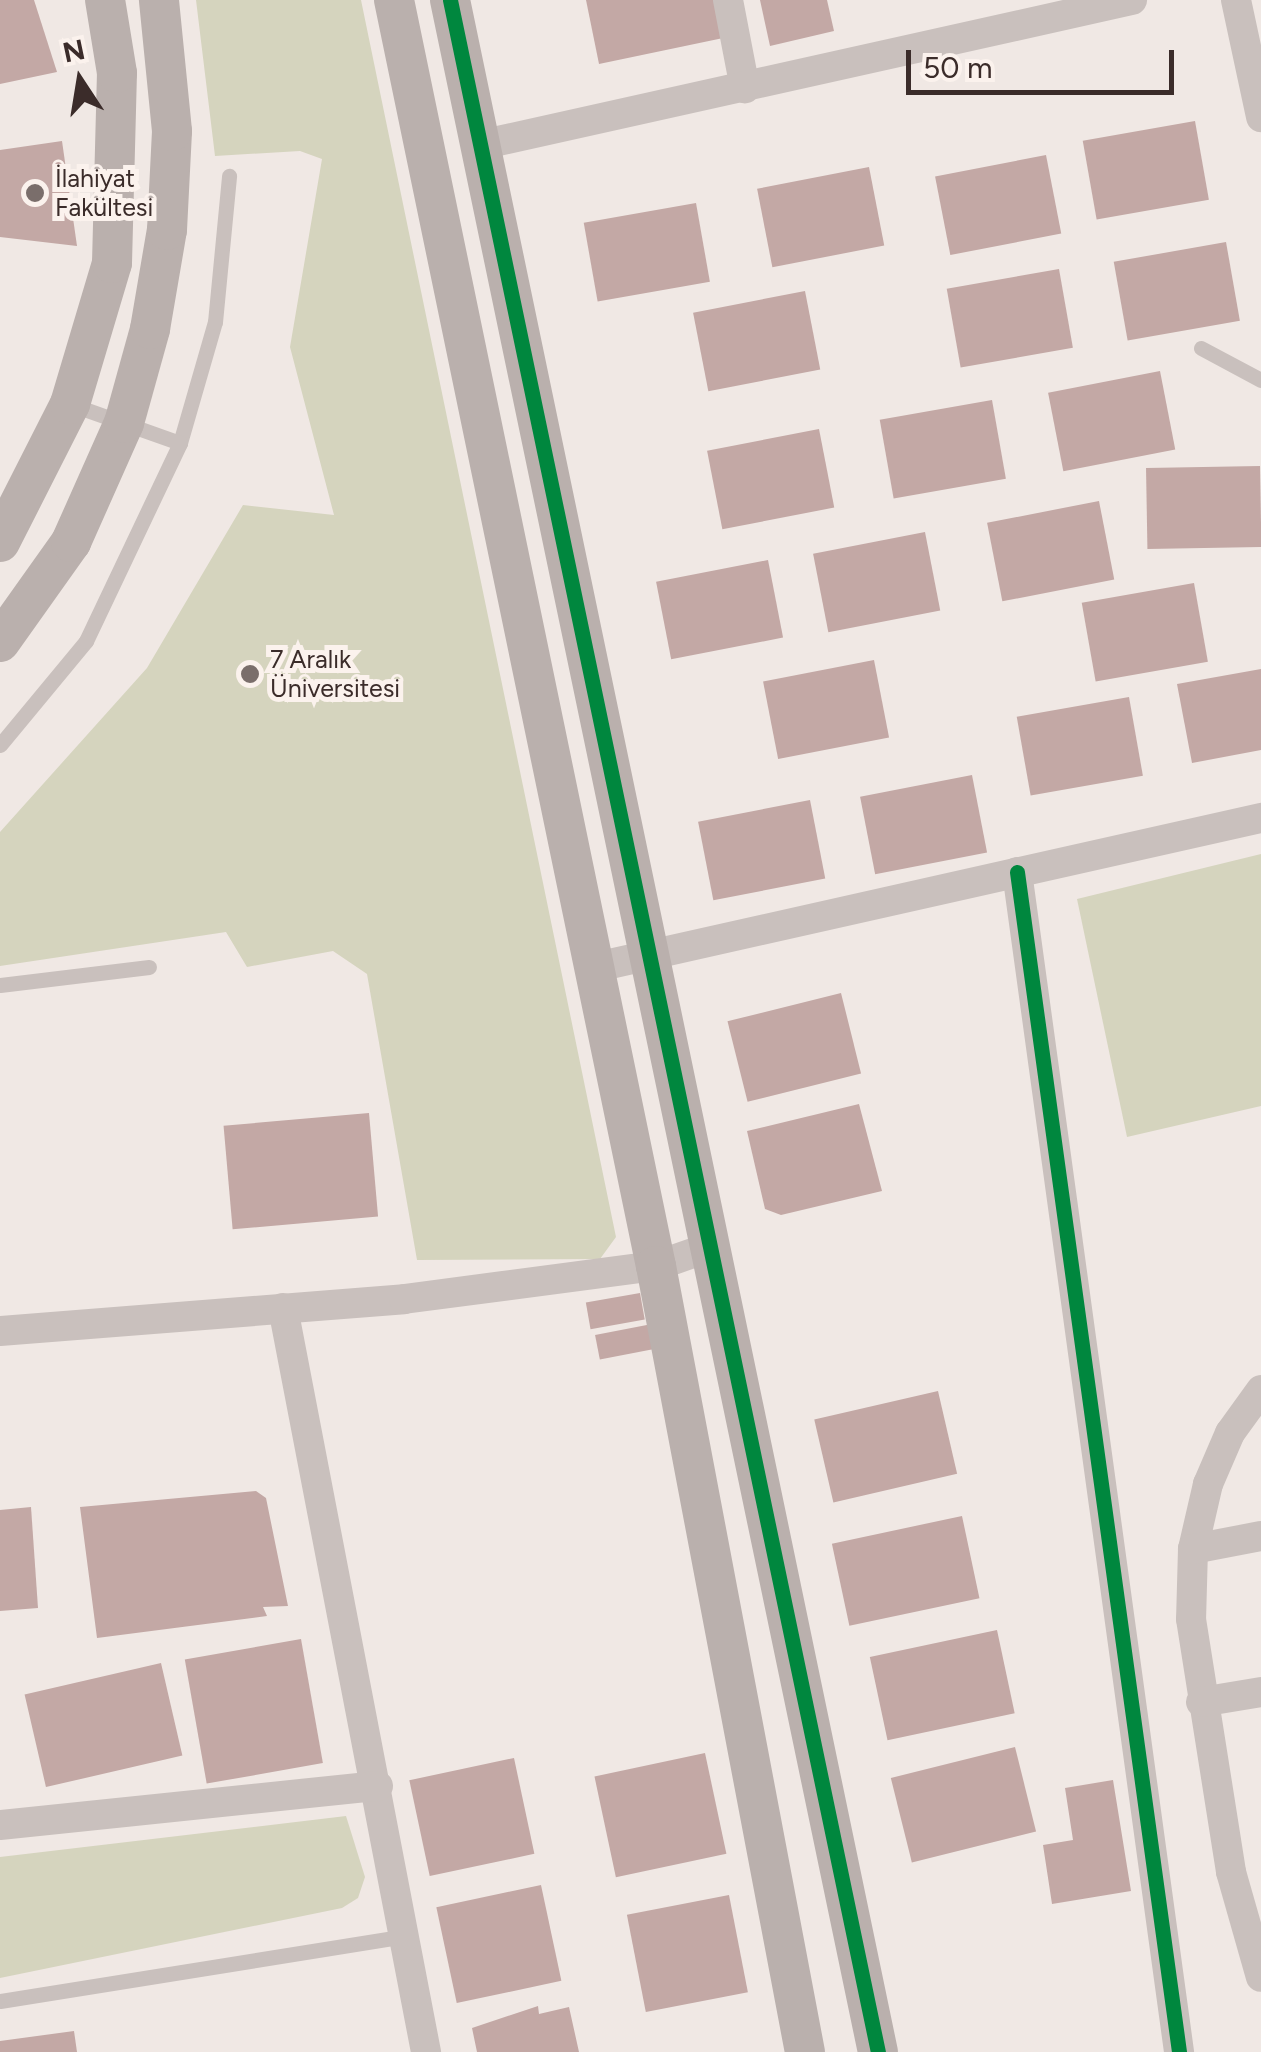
<!DOCTYPE html>
<html>
<head>
<meta charset="utf-8">
<style>
  body { margin:0 }
  #map { position:relative; width:1261px; height:2052px; overflow:hidden; background:#f0e8e4; font-family:Figtree,sans-serif }
  div>[style] { position:absolute }
  [style*='--x'] { left:calc(var(--x)*1px); top:calc(var(--y)*1px); width:calc(var(--w)*1px); rotate:calc(var(--a)*1deg) }
  .green>* { inset:0; background:#d5d4be }
  .building>* { inset:0; background:#c3a8a5; transform-origin:0 0 }
  .lane>* { height:15px; margin:-7.5px; padding:0 7.5px; transform-origin:7.5px; border-radius:7.5px; background:#c9c0bd }
  .street>* { height:30px; margin:-15px; padding:0 15px; transform-origin:15px; border-radius:15px; background:#c9c0bd }
  .secondary>* { height:40px; margin:-20px; padding:0 20px; transform-origin:20px; border-radius:20px; background:#bab0ad }
  .cycleway>* { height:15px; margin:-7.5px; padding:0 7.5px; transform-origin:7.5px; border-radius:7.5px; background:#00873e }
  .dots>* { width:28px; height:28px; translate:-50% -50%; box-sizing:border-box; border:5px solid #fbf2ed; border-radius:50% }
  span { translate:-50% -50%; white-space:nowrap; text-align:center; line-height:1.15; -webkit-text-stroke:10px #fbf2ed; paint-order:stroke }
  .poi-label { font-size:25px; color:#3b2c2a }
  .left { translate:0 -50%; text-align:left }
  .north { position:absolute; left:30px; top:30px; width:100px; height:100px; -webkit-text-stroke:8px #fbf2ed; paint-order:stroke; rotate:348deg; font-size:28px; font-weight:700; line-height:40px; text-align:center; color:#3b2c2a }
  .north::after { content:''; display:block; margin:auto; width:35px; height:45px; background:#3b2c2a; clip-path:polygon(50% 0,100% 100%,50% 72%,0 100%) }
  .scale { position:absolute; left:906px; top:50px; width:268px; height:45px; box-sizing:border-box; border:5px solid #3b2c2a; border-top:0; padding-left:12px; font-size:30px; line-height:35px; white-space:nowrap; color:#3b2c2a; -webkit-text-stroke:8px #fbf2ed; paint-order:stroke }
</style>
</head>
<body>
<div id="map">
  <div class="green">
    <div style="clip-path:polygon(196px 0,361px 0,616px 1237px,600px 1259px,417px 1260px,367px 974px,333px 951px,247px 967px,226px 932px,0 966px,0 832px,147px 668px,243px 505px,334px 515px,290px 347px,322px 159px,300px 151px,215px 156px)"></div>
    <div style="clip-path:polygon(1261px 854px,1261px 1106px,1127px 1137px,1077px 899px)"></div>
    <div style="clip-path:polygon(346px 1816px,365px 1877px,358px 1898px,342px 1908px,0 1978px,0 1857px)"></div>
  </div>
  <div class="building">
    <div style="clip-path:polygon(0 0,34px 0,57px 72px,0 84px)"></div>
    <div style="clip-path:polygon(586px 0,720px 0,728px 37px,599px 64px)"></div>
    <div style="clip-path:polygon(760px 0,827px 0,834px 31px,770px 46px)"></div>
    <div style="left:1195px;top:121px;width:80px;height:114px;rotate:80deg"></div>
    <div style="clip-path:polygon(62px 141px,77px 246px,0 237px,0 150px)"></div>
    <div style="left:1046px;top:155px;width:80px;height:113px;rotate:79deg"></div>
    <div style="left:869px;top:167px;width:80px;height:114px;rotate:79deg"></div>
    <div style="left:696px;top:203px;width:80px;height:114px;rotate:80deg"></div>
    <div style="left:1226px;top:242px;width:80px;height:114px;rotate:80deg"></div>
    <div style="left:1059px;top:269px;width:80px;height:114px;rotate:80deg"></div>
    <div style="left:805px;top:291px;width:80px;height:114px;rotate:79deg"></div>
    <div style="left:1160px;top:371px;width:80px;height:114px;rotate:79deg"></div>
    <div style="left:992px;top:400px;width:80px;height:114px;rotate:80deg"></div>
    <div style="left:819px;top:429px;width:80px;height:114px;rotate:79deg"></div>
    <div style="left:1260px;top:466px;width:81px;height:114px;rotate:89deg"></div>
    <div style="left:1099px;top:501px;width:80px;height:114px;rotate:79deg"></div>
    <div style="left:925px;top:532px;width:80px;height:114px;rotate:79deg"></div>
    <div style="left:768px;top:560px;width:79px;height:114px;rotate:79deg"></div>
    <div style="left:1194px;top:583px;width:80px;height:114px;rotate:80deg"></div>
    <div style="left:874px;top:660px;width:79px;height:113px;rotate:79deg"></div>
    <div style="clip-path:polygon(1261px 669px,1261px 750px,1192px 763px,1177px 684px)"></div>
    <div style="left:1129px;top:697px;width:80px;height:114px;rotate:80deg"></div>
    <div style="left:972px;top:775px;width:79px;height:114px;rotate:79deg"></div>
    <div style="left:810px;top:800px;width:80px;height:114px;rotate:79deg"></div>
    <div style="left:841px;top:993px;width:83px;height:117px;rotate:76deg"></div>
    <div style="clip-path:polygon(859px 1104px,882px 1191px,781px 1215px,765px 1209px,747px 1131px)"></div>
    <div style="left:369px;top:1113px;width:104px;height:146px;rotate:85deg"></div>
    <div style="left:640px;top:1293px;width:27px;height:55px;rotate:80deg"></div>
    <div style="left:652px;top:1324px;width:25px;height:58px;rotate:79deg"></div>
    <div style="left:938px;top:1391px;width:85px;height:127px;rotate:77deg"></div>
    <div style="clip-path:polygon(256px 1491px,266px 1498px,288px 1606px,263px 1607px,267px 1616px,97px 1638px,80px 1507px)"></div>
    <div style="clip-path:polygon(31px 1507px,38px 1608px,0 1611px,0 1510px)"></div>
    <div style="left:962px;top:1516px;width:84px;height:133px;rotate:78deg"></div>
    <div style="left:997px;top:1630px;width:85px;height:130px;rotate:78deg"></div>
    <div style="left:301px;top:1639px;width:126px;height:118px;rotate:80deg"></div>
    <div style="left:161px;top:1663px;width:95px;height:140px;rotate:77deg"></div>
    <div style="left:1015px;top:1747px;width:87px;height:128px;rotate:76deg"></div>
    <div style="left:705px;top:1753px;width:103px;height:113px;rotate:78deg"></div>
    <div style="left:514px;top:1758px;width:98px;height:107px;rotate:78deg"></div>
    <div style="clip-path:polygon(1113px 1780px,1131px 1891px,1052px 1904px,1043px 1845px,1073px 1840px,1065px 1788px)"></div>
    <div style="left:541px;top:1885px;width:98px;height:107px;rotate:78deg"></div>
    <div style="left:729px;top:1895px;width:99px;height:104px;rotate:79deg"></div>
    <div style="clip-path:polygon(538px 2006px,539px 2014px,569px 2007px,579px 2052px,477px 2052px,472px 2028px)"></div>
    <div style="clip-path:polygon(74px 2031px,77px 2052px,0 2052px,0 2041px)"></div>
  </div>
  <div class="lane">
    <div style="--x:1201;--y:348;--w:68;--a:28.1"></div>
    <div style="--x:180;--y:443;--w:126;--a:-73.9"></div>
    <div style="--x:215;--y:322;--w:147;--a:-84.5"></div>
    <div style="--x:0;--y:745;--w:135;--a:-50.4"></div>
    <div style="--x:86;--y:641;--w:219;--a:-64.6"></div>
    <div style="--x:180;--y:443;--w:117;--a:-160.5"></div>
    <div style="--x:0;--y:985;--w:150;--a:-6.9"></div>
    <div style="--x:0;--y:2001;--w:410;--a:-9.1"></div>
  </div>
  <div class="street">
    <div style="--x:728;--y:0;--w:90;--a:79.1"></div>
    <div style="--x:1236;--y:0;--w:120;--a:77.9"></div>
    <div style="--x:480;--y:145;--w:668;--a:-12.54"></div>
    <div style="--x:1017;--y:872;--w:1191;--a:82.18"></div>
    <div style="--x:592;--y:968;--w:686;--a:-12.64"></div>
    <div style="--x:283;--y:1308;--w:758;--a:79.12"></div>
    <div style="--x:0;--y:1331;--w:405;--a:-4.5"></div>
    <div style="--x:404;--y:1299;--w:254;--a:-7.5"></div>
    <div style="--x:656;--y:1266;--w:57;--a:-19.4"></div>
    <div style="--x:1261;--y:1390;--w:53;--a:125.8"></div>
    <div style="--x:1230;--y:1433;--w:56;--a:113.3"></div>
    <div style="--x:1208;--y:1484;--w:67;--a:103"></div>
    <div style="--x:1193;--y:1549;--w:70;--a:91.6"></div>
    <div style="--x:1191;--y:1619;--w:256;--a:81"></div>
    <div style="--x:1231;--y:1872;--w:109;--a:74.1"></div>
    <div style="--x:1193;--y:1549;--w:69;--a:-10.8"></div>
    <div style="--x:1201;--y:1702;--w:61;--a:-9.5"></div>
    <div style="--x:0;--y:1825;--w:380;--a:-5.9"></div>
  </div>
  <div class="secondary">
    <div style="--x:394;--y:0;--w:1293;--a:78.31"></div>
    <div style="--x:656;--y:1266;--w:800;--a:79.27"></div>
    <div style="--x:450;--y:0;--w:2096;--a:78.22"></div>
    <div style="--x:0;--y:542;--w:155;--a:-63.1"></div>
    <div style="--x:70;--y:404;--w:147;--a:-73.4"></div>
    <div style="--x:112;--y:263;--w:190;--a:-88.5"></div>
    <div style="--x:117;--y:73;--w:74;--a:-99.3"></div>
    <div style="--x:0;--y:642;--w:123;--a:-54.6"></div>
    <div style="--x:71;--y:542;--w:130;--a:-66"></div>
    <div style="--x:124;--y:423;--w:98;--a:-74.5"></div>
    <div style="--x:150;--y:329;--w:100;--a:-80.3"></div>
    <div style="--x:167;--y:230;--w:99;--a:-87.1"></div>
    <div style="--x:172;--y:131;--w:132;--a:-95.7"></div>
  </div>
  <div class="cycleway">
    <div style="--x:450;--y:0;--w:2096;--a:78.22"></div>
    <div style="--x:1017;--y:872;--w:1191;--a:82.18"></div>
  </div>
  <div class="dots">
    <div style="left:35px;top:193px;background:#7a6e6b"></div>
    <div style="left:250px;top:674px;background:#7a6e6b"></div>
  </div>
  <div class="poi-label">
    <span class="left" style="left:55px;top:193px">İlahiyat<br>Fakültesi</span>
    <span class="left" style="left:270px;top:674px">7 Aralık<br>Üniversitesi</span>
  </div>
  <div class="north">N</div>
  <div class="scale">50 m</div>
</div>
</body>
</html>
